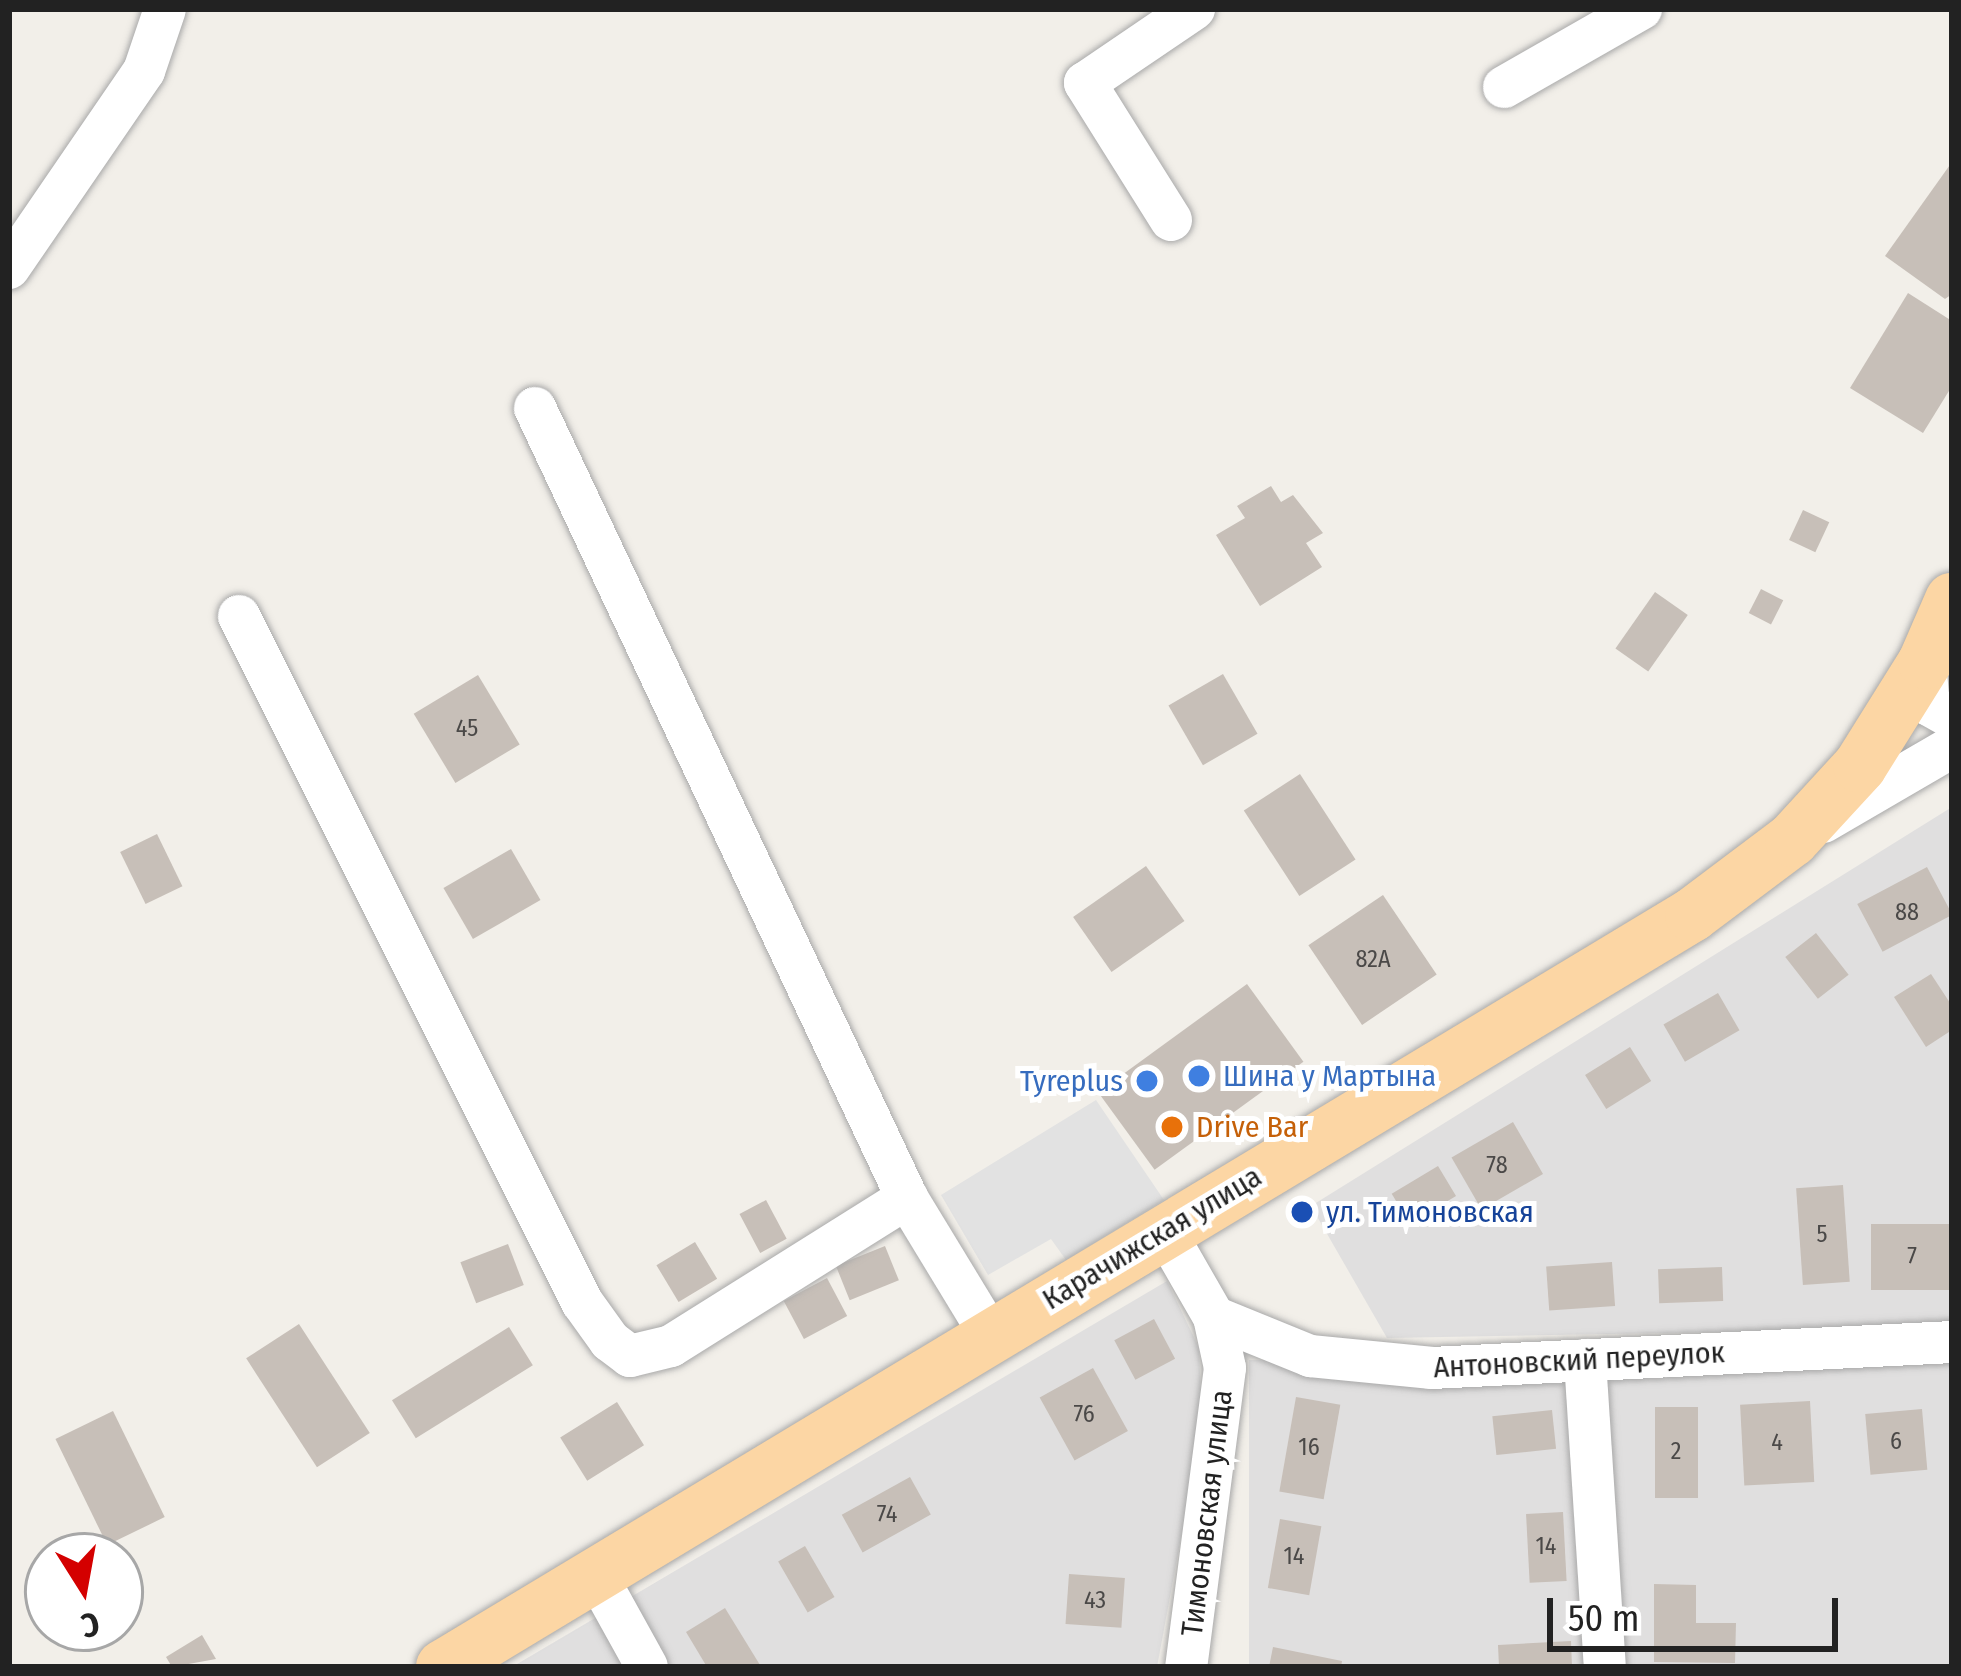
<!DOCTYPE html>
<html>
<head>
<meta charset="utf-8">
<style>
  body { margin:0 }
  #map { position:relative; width:1961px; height:1676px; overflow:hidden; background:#f2efe9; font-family:"Fira Sans Condensed",sans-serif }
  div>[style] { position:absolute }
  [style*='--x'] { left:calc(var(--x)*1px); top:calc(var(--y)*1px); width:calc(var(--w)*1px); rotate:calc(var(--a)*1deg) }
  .residential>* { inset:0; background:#e0dfdf; transform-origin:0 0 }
  .parking>* { inset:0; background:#e2e2e2 }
  .building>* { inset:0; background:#c7bfb8; transform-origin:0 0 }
  .roads { filter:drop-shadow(0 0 3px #a9a9a9) drop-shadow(0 0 3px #a9a9a9) }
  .minor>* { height:42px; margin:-21px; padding:0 21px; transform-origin:21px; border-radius:21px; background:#fff }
  .major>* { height:54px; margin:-27px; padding:0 27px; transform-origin:27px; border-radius:27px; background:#fcd6a4 }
  .dots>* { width:33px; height:33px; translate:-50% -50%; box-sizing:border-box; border:6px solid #fff; border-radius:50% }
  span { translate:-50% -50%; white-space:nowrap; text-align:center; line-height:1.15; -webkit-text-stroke:10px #fff; paint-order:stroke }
  .number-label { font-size:24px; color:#4b4948 }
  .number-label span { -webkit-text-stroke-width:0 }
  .shop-label { font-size:30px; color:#366cbe }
  .left { translate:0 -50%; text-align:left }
  .right { translate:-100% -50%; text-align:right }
  .food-label { font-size:30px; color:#c56008 }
  .transit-label { font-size:30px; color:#164399 }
  .street-label { font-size:30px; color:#222 }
  .frame { position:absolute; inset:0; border:12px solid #222; pointer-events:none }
  .north { position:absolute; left:24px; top:1532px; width:120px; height:120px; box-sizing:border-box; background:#fff; border:3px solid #a7a7a7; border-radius:50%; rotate:169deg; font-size:33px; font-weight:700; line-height:48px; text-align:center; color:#222 }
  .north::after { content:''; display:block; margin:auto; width:42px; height:54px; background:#d40000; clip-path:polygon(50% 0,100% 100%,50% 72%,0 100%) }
  .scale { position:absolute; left:1547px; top:1598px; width:291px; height:54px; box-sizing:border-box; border:6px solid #222; border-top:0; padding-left:15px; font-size:36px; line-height:42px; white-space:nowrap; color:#222; -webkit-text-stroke:9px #fff; paint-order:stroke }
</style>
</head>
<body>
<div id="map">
  <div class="residential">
    <div style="clip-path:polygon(1952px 807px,1952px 1328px,1387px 1338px,1311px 1206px)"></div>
    <div style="clip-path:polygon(1167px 1281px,1199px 1348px,1202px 1424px,1157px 1667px,512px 1667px)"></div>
    <div style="left:1952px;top:1360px;width:307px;height:703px;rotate:90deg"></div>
  </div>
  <div class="parking">
    <div style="clip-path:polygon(1096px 1100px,1164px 1200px,1066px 1260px,1051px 1239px,988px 1275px,941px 1195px)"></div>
  </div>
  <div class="building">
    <div style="clip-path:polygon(1952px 162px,1952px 294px,1945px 299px,1885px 256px)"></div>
    <div style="clip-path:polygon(1908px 293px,1952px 321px,1952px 386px,1923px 433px,1850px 388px)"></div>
    <div style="clip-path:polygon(1271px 486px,1281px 502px,1293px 495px,1323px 533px,1306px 543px,1322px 567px,1260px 606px,1216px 535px,1245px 518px,1237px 506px)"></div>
    <div style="left:1803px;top:510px;width:29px;height:33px;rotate:25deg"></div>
    <div style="left:1761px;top:589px;width:25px;height:27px;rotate:27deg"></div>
    <div style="left:1655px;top:592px;width:40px;height:69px;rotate:35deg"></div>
    <div style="left:1223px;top:674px;width:69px;height:63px;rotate:60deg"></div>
    <div style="left:478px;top:675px;width:81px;height:75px;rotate:59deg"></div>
    <div style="left:1300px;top:774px;width:102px;height:67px;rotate:57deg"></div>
    <div style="left:157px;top:834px;width:58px;height:41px;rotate:64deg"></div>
    <div style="left:511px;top:849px;width:59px;height:78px;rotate:60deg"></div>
    <div style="left:1146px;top:866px;width:67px;height:89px;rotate:55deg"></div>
    <div style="left:1927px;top:867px;width:54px;height:79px;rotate:62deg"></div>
    <div style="left:1383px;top:895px;width:96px;height:90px;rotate:56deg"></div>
    <div style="left:1816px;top:933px;width:53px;height:39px;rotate:52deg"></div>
    <div style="clip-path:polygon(1931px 974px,1952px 1006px,1952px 1030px,1926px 1047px,1894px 997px)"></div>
    <div style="left:1247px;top:984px;width:96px;height:184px;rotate:54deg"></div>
    <div style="left:1718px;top:993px;width:43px;height:63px;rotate:60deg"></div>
    <div style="left:1630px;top:1047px;width:40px;height:53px;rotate:58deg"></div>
    <div style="left:1513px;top:1122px;width:60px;height:71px;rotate:60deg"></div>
    <div style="left:1438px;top:1166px;width:35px;height:54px;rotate:59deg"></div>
    <div style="left:1843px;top:1185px;width:97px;height:47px;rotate:86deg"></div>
    <div style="left:766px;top:1200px;width:44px;height:30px;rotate:62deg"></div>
    <div style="left:1871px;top:1224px;width:81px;height:66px"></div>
    <div style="left:695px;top:1242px;width:43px;height:45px;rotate:59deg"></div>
    <div style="left:508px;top:1244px;width:44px;height:51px;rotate:69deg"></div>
    <div style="left:885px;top:1246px;width:37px;height:53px;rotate:68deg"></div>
    <div style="left:1612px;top:1262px;width:44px;height:66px;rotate:86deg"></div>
    <div style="left:1722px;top:1267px;width:34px;height:64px;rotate:88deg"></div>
    <div style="left:827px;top:1278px;width:43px;height:49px;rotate:62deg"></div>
    <div style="left:1154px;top:1319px;width:45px;height:45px;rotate:62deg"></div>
    <div style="left:299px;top:1324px;width:130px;height:63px;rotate:57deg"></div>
    <div style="left:509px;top:1327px;width:45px;height:138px;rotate:58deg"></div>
    <div style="left:1093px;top:1368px;width:72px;height:61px;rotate:61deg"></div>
    <div style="left:1296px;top:1397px;width:45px;height:96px;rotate:10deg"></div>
    <div style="left:1810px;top:1401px;width:81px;height:70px;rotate:87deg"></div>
    <div style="left:617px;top:1402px;width:51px;height:67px;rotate:58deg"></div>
    <div style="left:1655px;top:1407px;width:43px;height:91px"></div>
    <div style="left:1922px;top:1409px;width:61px;height:57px;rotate:85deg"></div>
    <div style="left:1552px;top:1410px;width:39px;height:60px;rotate:84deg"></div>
    <div style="left:113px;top:1411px;width:118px;height:64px;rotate:64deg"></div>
    <div style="left:910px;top:1477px;width:43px;height:78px;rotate:61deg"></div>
    <div style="left:1563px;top:1512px;width:69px;height:37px;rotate:87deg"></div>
    <div style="left:1280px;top:1519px;width:42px;height:70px;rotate:10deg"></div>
    <div style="left:805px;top:1546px;width:59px;height:31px;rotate:60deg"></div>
    <div style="left:1069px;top:1574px;width:56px;height:50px;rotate:4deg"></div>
    <div style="clip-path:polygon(1654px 1584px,1696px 1585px,1696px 1623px,1736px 1623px,1735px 1663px,1654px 1662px)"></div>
    <div style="clip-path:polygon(725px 1608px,760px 1665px,757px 1667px,707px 1667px,686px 1632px)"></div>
    <div style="clip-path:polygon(202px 1635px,216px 1659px,172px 1667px,166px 1657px)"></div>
    <div style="clip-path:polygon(1571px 1641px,1572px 1667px,1499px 1667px,1498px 1645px)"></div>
    <div style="clip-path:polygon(1273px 1647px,1342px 1661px,1341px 1667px,1269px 1667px)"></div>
  </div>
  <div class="roads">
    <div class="minor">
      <div style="--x:1504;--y:87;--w:158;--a:-29.7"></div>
      <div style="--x:1171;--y:220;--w:162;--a:-122.1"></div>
      <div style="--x:1085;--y:83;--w:132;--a:-34.2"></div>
      <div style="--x:9;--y:268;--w:239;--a:-55.6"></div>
      <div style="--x:144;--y:71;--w:65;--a:-71.3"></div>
      <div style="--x:535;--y:408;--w:873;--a:64.78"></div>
      <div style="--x:907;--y:1198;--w:162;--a:58.7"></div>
      <div style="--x:239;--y:616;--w:767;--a:63.43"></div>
      <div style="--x:582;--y:1302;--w:48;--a:54.3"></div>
      <div style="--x:610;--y:1341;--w:25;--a:37"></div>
      <div style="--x:630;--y:1356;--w:42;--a:-13.7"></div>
      <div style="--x:671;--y:1346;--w:279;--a:-32.1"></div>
      <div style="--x:1925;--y:662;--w:43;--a:84.7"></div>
      <div style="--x:1929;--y:705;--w:26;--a:29"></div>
      <div style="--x:1823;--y:822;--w:149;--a:-30.2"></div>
      <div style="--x:1164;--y:1230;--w:100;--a:60.1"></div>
      <div style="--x:1214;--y:1317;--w:52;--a:77.8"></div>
      <div style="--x:1225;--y:1368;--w:302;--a:97.4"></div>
      <div style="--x:1214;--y:1317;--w:104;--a:22.1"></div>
      <div style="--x:1310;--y:1356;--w:123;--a:5.6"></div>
      <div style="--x:1432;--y:1368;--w:521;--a:-2.86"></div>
      <div style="--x:1585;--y:1360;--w:308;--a:86.3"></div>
      <div style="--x:595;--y:1573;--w:107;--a:61"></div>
    </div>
    <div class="major">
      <div style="--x:443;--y:1667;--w:1458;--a:-31.05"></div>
      <div style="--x:1692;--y:915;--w:125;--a:-36.9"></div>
      <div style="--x:1792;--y:840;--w:100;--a:-47.4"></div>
      <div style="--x:1860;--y:766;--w:123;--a:-58"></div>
      <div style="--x:1925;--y:662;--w:68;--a:-66.5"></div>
    </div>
  </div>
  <div class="dots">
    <div style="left:1199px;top:1076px;background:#3f7fe0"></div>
    <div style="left:1147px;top:1081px;background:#3f7fe0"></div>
    <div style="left:1172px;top:1127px;background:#e8710a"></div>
    <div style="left:1302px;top:1212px;background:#1a4fb4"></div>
  </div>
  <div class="number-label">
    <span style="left:467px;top:729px">45</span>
    <span style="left:1907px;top:913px">88</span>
    <span style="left:1373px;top:960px">82А</span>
    <span style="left:1497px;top:1166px">78</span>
    <span style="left:1822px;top:1235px">5</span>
    <span style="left:1912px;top:1257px">7</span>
    <span style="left:1084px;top:1415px">76</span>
    <span style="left:1896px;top:1442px">6</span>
    <span style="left:1777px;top:1443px">4</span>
    <span style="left:1309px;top:1448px">16</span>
    <span style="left:1676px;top:1452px">2</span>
    <span style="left:887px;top:1515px">74</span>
    <span style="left:1546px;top:1547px">14</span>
    <span style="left:1294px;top:1557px">14</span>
    <span style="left:1095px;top:1601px">43</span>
  </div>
  <div class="shop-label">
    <span class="left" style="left:1223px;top:1076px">Шина у Мартына</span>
    <span class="right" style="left:1123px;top:1081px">Tyreplus</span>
  </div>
  <div class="food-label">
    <span class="left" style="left:1196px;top:1127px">Drive Bar</span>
  </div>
  <div class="transit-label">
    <span class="left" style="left:1326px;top:1212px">ул. Тимоновская</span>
  </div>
  <div class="street-label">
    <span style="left:1152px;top:1238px;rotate:-31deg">Карачижская улица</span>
    <span style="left:1579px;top:1360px;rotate:-3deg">Антоновский переулок</span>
    <span style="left:1207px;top:1513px;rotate:-83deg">Тимоновская улица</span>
  </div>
  <div class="frame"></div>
  <div class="north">С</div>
  <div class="scale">50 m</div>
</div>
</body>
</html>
